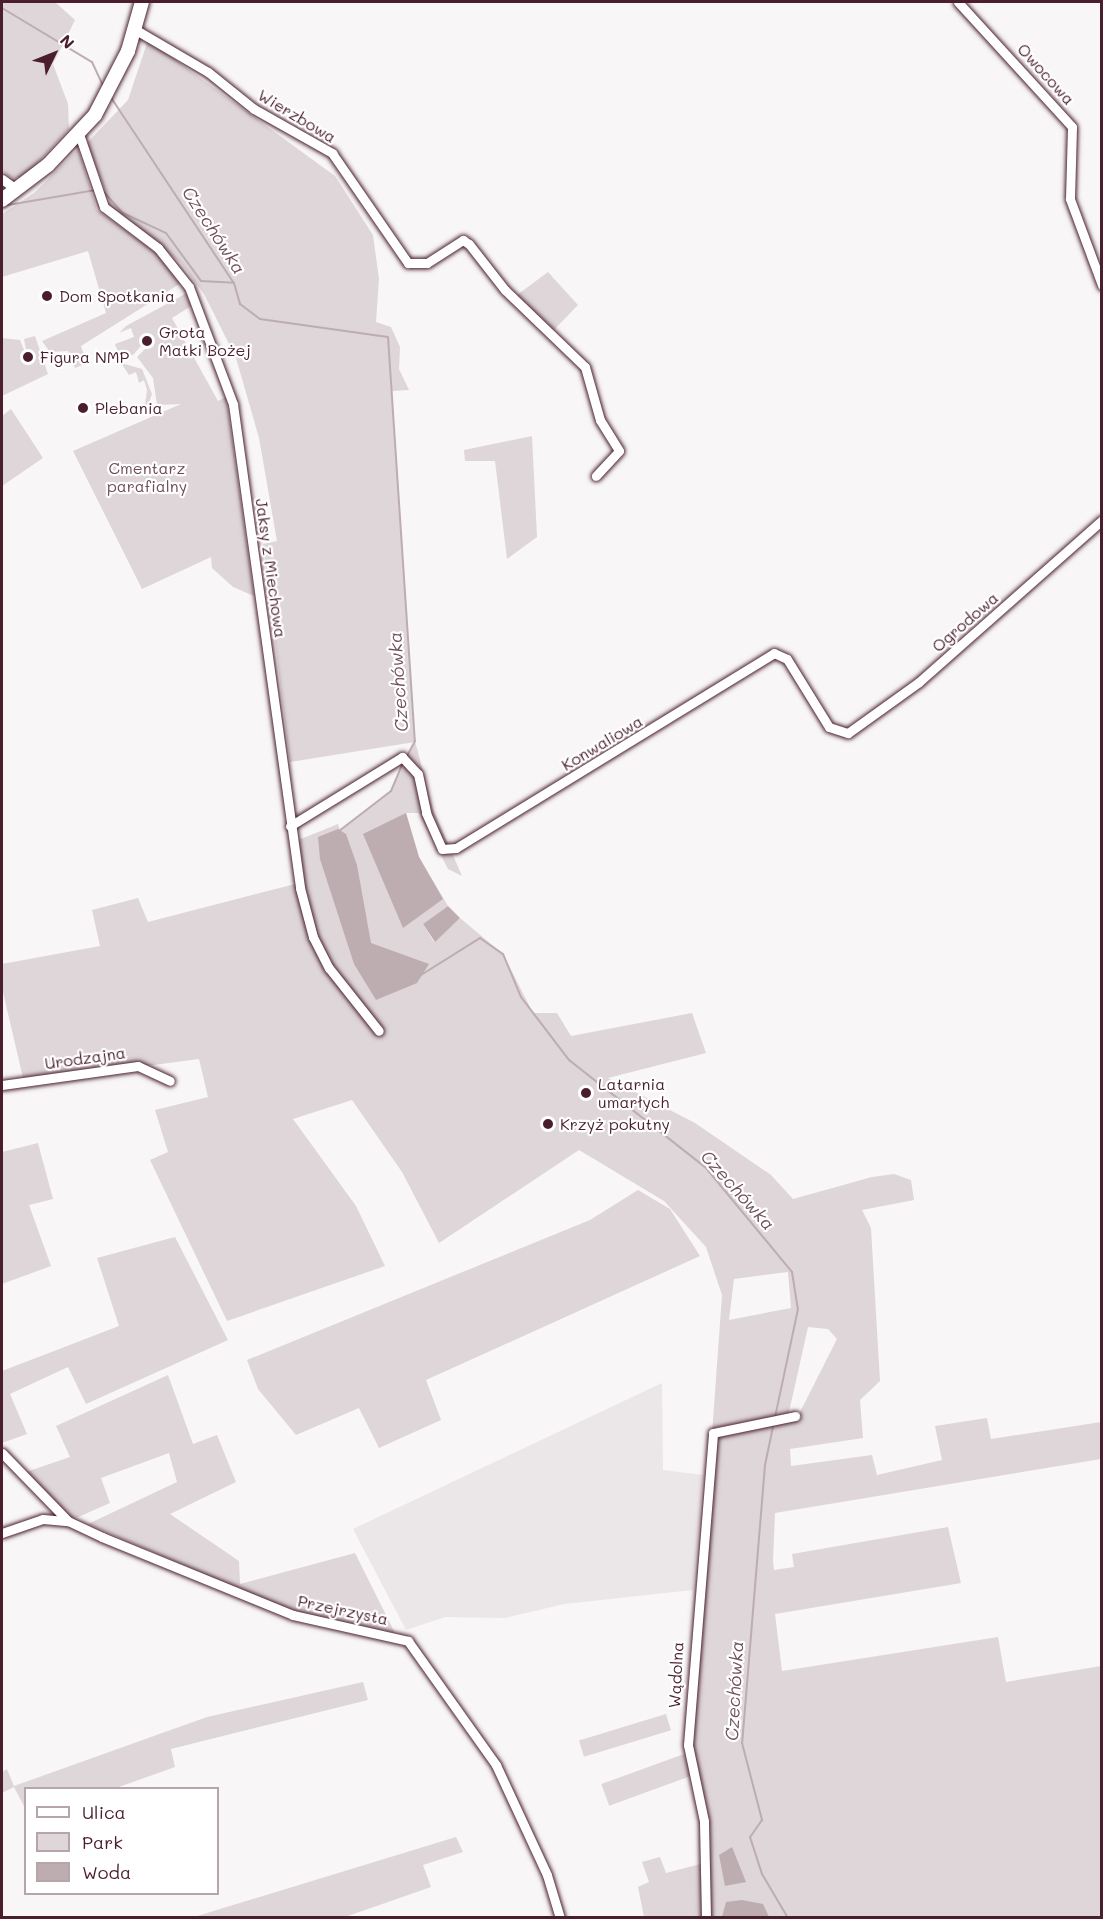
<!DOCTYPE html>
<html>
<head>
<meta charset="utf-8">
<style>
  body { margin:0 }
  #map { position:relative; width:1103px; height:1919px; overflow:hidden; background:#f8f6f7; font-family:Mali,sans-serif }
  div>[style] { position:absolute }
  [style*='--x'] { left:calc(var(--x)*1px); top:calc(var(--y)*1px); width:calc(var(--w)*1px); rotate:calc(var(--a)*1deg) }
  .built>* { inset:0; background:#ebe6e8 }
  .green>* { inset:0; background:#ded6d9; transform-origin:0 0 }
  .water>* { inset:0; background:#bdadb0 }
  .stream>* { height:2px; margin:-1px; padding:0 1px; transform-origin:1px; border-radius:1px; background:#bdadb0 }
  .roads { filter:drop-shadow(0 0 2px #4a1f2b) drop-shadow(0 0 2px #4a1f2b) }
  .street>* { height:9px; margin:-4.5px; padding:0 4.5px; transform-origin:4.5px; border-radius:4.5px; background:#fff }
  .secondary>* { height:14px; margin:-7px; padding:0 7px; transform-origin:7px; border-radius:7px; background:#fff }
  .dots>* { width:16px; height:16px; translate:-50% -50%; box-sizing:border-box; border:3px solid #fff; border-radius:50% }
  span { translate:-50% -50%; white-space:nowrap; text-align:center; line-height:1.15; -webkit-text-stroke:4.5px #fff; paint-order:stroke }
  .street-label { font-size:16px; color:#4a1f2b }
  .poi-label { font-size:16px; color:#4a1f2b }
  .left { translate:0 -50%; text-align:left }
  .park-label { font-size:16px; color:#6f4d56 }
  .water-label { font-size:18px; color:#72515a; font-style:italic }
  .frame { position:absolute; inset:0; border:3px solid #4a1f2b; pointer-events:none }
  .legend { position:absolute; left:24px; top:1787px; width:195px; height:108px; box-sizing:border-box; background:#fff; border:2px solid #b7a5aa; margin:0; padding:8px 10px; list-style:none; font-size:18px; color:#4a1f2b }
  .legend li { display:flex; align-items:center; gap:12px; height:30px }
  .legend b { width:30px; border:2px solid #b7a5aa }
  .north { position:absolute; left:24px; top:24px; width:60px; height:60px; -webkit-text-stroke:4px #fff; paint-order:stroke; rotate:47deg; font-size:16px; font-weight:700; line-height:24px; text-align:center; color:#4a1f2b }
  .north::after { content:''; display:block; margin:auto; width:21px; height:27px; background:#4a1f2b; clip-path:polygon(50% 0,100% 100%,50% 72%,0 100%) }
</style>
</head>
<body>
<div id="map">
  <div class="built">
    <div style="clip-path:polygon(662px 1383px,663px 1470px,703px 1475px,693px 1590px,564px 1604px,505px 1618px,445px 1617px,406px 1630px,353px 1529px)"></div>
  </div>
  <div class="green">
    <div style="clip-path:polygon(2px 2px,55px 2px,75px 20px,53px 64px,68px 104px,69px 129px,25px 176px,13px 178px,2px 172px)"></div>
    <div style="clip-path:polygon(evenodd,148px 40px,335px 176px,373px 235px,379px 279px,376px 322px,391px 327px,400px 347px,399px 369px,409px 390px,392px 391px,415px 741px,433px 809px,462px 876px,448px 869px,419px 813px,406px 813px,419px 857px,448px 906px,423px 924px,434px 942px,460px 918px,503px 954px,533px 1013px,557px 1013px,571px 1036px,692px 1013px,706px 1053px,608px 1078px,695px 1123px,771px 1175px,793px 1199px,872px 1177px,894px 1174px,911px 1180px,914px 1200px,862px 1210px,871px 1228px,880px 1381px,860px 1400px,863px 1438px,790px 1449px,791px 1466px,872px 1455px,877px 1475px,942px 1460px,935px 1426px,987px 1418px,991px 1439px,1101px 1422px,1101px 1459px,775px 1513px,773px 1561px,774px 1570px,794px 1567px,792px 1554px,948px 1527px,961px 1583px,775px 1614px,782px 1671px,998px 1637px,1006px 1682px,1101px 1666px,1101px 1917px,711px 1917px,709px 1836px,690px 1741px,722px 1295px,706px 1247px,664px 1201px,579px 1150px,439px 1243px,402px 1172px,352px 1100px,293px 1119px,356px 1206px,385px 1266px,227px 1321px,150px 1160px,168px 1152px,155px 1110px,208px 1097px,199px 1059px,24px 1082px,2px 988px,2px 964px,100px 946px,92px 910px,138px 898px,148px 922px,299px 883px,291px 843px,338px 824px,340px 830px,391px 791px,415px 742px,290px 762px,263px 544px,277px 541px,259px 438px,236px 358px,204px 294px,181px 263px,112px 207px,87px 143px,128px 100px,148px 40px,788px 1272px,791px 1308px,729px 1320px,734px 1279px,788px 1272px,148px 40px,808px 1327px,828px 1329px,837px 1339px,797px 1418px,787px 1421px,808px 1327px)"></div>
    <div style="clip-path:polygon(78px 149px,97px 210px,155px 252px,181px 283px,81px 346px,87px 363px,75px 368px,68px 351px,50px 352px,42px 341px,106px 313px,88px 251px,2px 277px,2px 214px,34px 193px)"></div>
    <div style="clip-path:polygon(548px 272px,578px 305px,548px 336px,513px 298px)"></div>
    <div style="clip-path:polygon(187px 293px,193px 305px,172px 318px,218px 401px,226px 397px,254px 596px,233px 587px,212px 568px,211px 557px,142px 589px,73px 451px,181px 404px,157px 405px,153px 378px,137px 357px,150px 344px,148px 338px,133px 355px,119px 355px,115px 344px,134px 337px,131px 328px,119px 333px,126px 326px)"></div>
    <div style="clip-path:polygon(35px 336px,48px 374px,2px 396px,2px 338px,20px 340px,28px 360px,24px 339px)"></div>
    <div style="clip-path:polygon(121px 363px,142px 369px,152px 394px,147px 409px,128px 405px,145px 405px,147px 390px,144px 380px,139px 383px,136px 372px,129px 375px)"></div>
    <div style="clip-path:polygon(11px 409px,43px 458px,2px 486px,2px 416px)"></div>
    <div style="clip-path:polygon(532px 436px,537px 537px,507px 559px,495px 461px,465px 461px,464px 450px)"></div>
    <div style="clip-path:polygon(38px 1143px,53px 1199px,29px 1205px,51px 1266px,2px 1284px,2px 1152px)"></div>
    <div style="clip-path:polygon(638px 1190px,670px 1209px,700px 1256px,426px 1380px,441px 1420px,379px 1448px,359px 1408px,296px 1435px,258px 1389px,247px 1360px,590px 1220px)"></div>
    <div style="clip-path:polygon(175px 1237px,228px 1340px,86px 1404px,68px 1367px,10px 1394px,27px 1434px,2px 1443px,2px 1371px,119px 1326px,97px 1258px)"></div>
    <div style="clip-path:polygon(168px 1375px,193px 1444px,217px 1435px,236px 1482px,170px 1514px,239px 1561px,240px 1584px,355px 1553px,395px 1633px,292px 1611px,88px 1524px,177px 1482px,169px 1453px,101px 1478px,110px 1503px,76px 1518px,68px 1517px,26px 1472px,70px 1457px,56px 1426px)"></div>
    <div style="clip-path:polygon(363px 1682px,368px 1700px,171px 1749px,175px 1767px,116px 1788px,26px 1788px,25px 1808px,14px 1787px,2px 1793px,2px 1772px,7px 1769px,14px 1786px,207px 1717px)"></div>
    <div style="left:666px;top:1714px;width:17px;height:91px;rotate:73deg"></div>
    <div style="left:684px;top:1754px;width:23px;height:88px;rotate:70deg"></div>
    <div style="clip-path:polygon(456px 1837px,463px 1852px,423px 1865px,431px 1887px,345px 1917px,194px 1917px)"></div>
    <div style="clip-path:polygon(660px 1857px,666px 1873px,708px 1862px,706px 1917px,644px 1917px,638px 1887px,649px 1882px,642px 1862px)"></div>
  </div>
  <div class="water">
    <div style="clip-path:polygon(406px 813px,419px 857px,443px 899px,403px 928px,363px 834px)"></div>
    <div style="clip-path:polygon(338px 829px,346px 834px,357px 865px,371px 943px,429px 964px,417px 983px,376px 1000px,354px 964px,320px 859px,318px 837px)"></div>
    <div style="clip-path:polygon(448px 906px,460px 918px,435px 942px,423px 924px)"></div>
    <div style="clip-path:polygon(732px 1847px,746px 1882px,725px 1886px,719px 1855px)"></div>
    <div style="clip-path:polygon(742px 1900px,763px 1904px,769px 1917px,722px 1917px,726px 1902px)"></div>
  </div>
  <div class="stream">
    <div style="--x:2;--y:8;--w:105;--a:31"></div>
    <div style="--x:92;--y:62;--w:26;--a:65"></div>
    <div style="--x:110;--y:96;--w:224;--a:56.5"></div>
    <div style="--x:234;--y:283;--w:22;--a:74"></div>
    <div style="--x:240;--y:304;--w:25;--a:37"></div>
    <div style="--x:260;--y:319;--w:129;--a:8"></div>
    <div style="--x:388;--y:337;--w:405;--a:86.2"></div>
    <div style="--x:415;--y:741;--w:19;--a:118"></div>
    <div style="--x:102;--y:190;--w:31;--a:48"></div>
    <div style="--x:123;--y:213;--w:47;--a:24.9"></div>
    <div style="--x:166;--y:233;--w:59;--a:53.9"></div>
    <div style="--x:201;--y:281;--w:33;--a:3"></div>
    <div style="--x:8;--y:205;--w:89;--a:-9.7"></div>
    <div style="--x:339;--y:831;--w:66;--a:-37.6"></div>
    <div style="--x:391;--y:791;--w:30;--a:-67"></div>
    <div style="--x:421;--y:975;--w:70;--a:-32.1"></div>
    <div style="--x:480;--y:938;--w:28;--a:35"></div>
    <div style="--x:503;--y:954;--w:47;--a:67.3"></div>
    <div style="--x:521;--y:997;--w:79;--a:52.7"></div>
    <div style="--x:569;--y:1060;--w:174;--a:38.2"></div>
    <div style="--x:706;--y:1168;--w:135;--a:50.4"></div>
    <div style="--x:792;--y:1272;--w:37;--a:81"></div>
    <div style="--x:798;--y:1309;--w:110;--a:102"></div>
    <div style="--x:774;--y:1422;--w:44;--a:101.8"></div>
    <div style="--x:765;--y:1465;--w:279;--a:94.7"></div>
    <div style="--x:742;--y:1743;--w:80;--a:75.4"></div>
    <div style="--x:762;--y:1820;--w:21;--a:125"></div>
    <div style="--x:750;--y:1837;--w:39;--a:72"></div>
    <div style="--x:762;--y:1874;--w:51;--a:59.4"></div>
  </div>
  <div class="roads">
    <div class="street">
      <div style="--x:958;--y:2;--w:169;--a:47.6"></div>
      <div style="--x:1072;--y:127;--w:72;--a:91.6"></div>
      <div style="--x:1070;--y:199;--w:92;--a:69.6"></div>
      <div style="--x:136;--y:30;--w:83;--a:30.3"></div>
      <div style="--x:208;--y:72;--w:59;--a:38.8"></div>
      <div style="--x:254;--y:109;--w:90;--a:29.4"></div>
      <div style="--x:332;--y:153;--w:134;--a:55.4"></div>
      <div style="--x:408;--y:263;--w:19;--a:0"></div>
      <div style="--x:427;--y:263;--w:43;--a:-32.6"></div>
      <div style="--x:463;--y:240;--w:7;--a:34"></div>
      <div style="--x:469;--y:244;--w:58;--a:52"></div>
      <div style="--x:505;--y:290;--w:111;--a:43.9"></div>
      <div style="--x:585;--y:367;--w:55;--a:74.2"></div>
      <div style="--x:600;--y:420;--w:36;--a:58"></div>
      <div style="--x:619;--y:451;--w:34;--a:133"></div>
      <div style="--x:79;--y:134;--w:77;--a:71.1"></div>
      <div style="--x:104;--y:207;--w:68;--a:37.2"></div>
      <div style="--x:158;--y:248;--w:50;--a:51.5"></div>
      <div style="--x:189;--y:287;--w:125;--a:69.4"></div>
      <div style="--x:233;--y:404;--w:489;--a:82.1"></div>
      <div style="--x:300;--y:888;--w:51;--a:75.1"></div>
      <div style="--x:313;--y:937;--w:35;--a:63"></div>
      <div style="--x:329;--y:968;--w:80;--a:51.6"></div>
      <div style="--x:2;--y:179;--w:17;--a:36"></div>
      <div style="--x:290;--y:826;--w:132;--a:-31.6"></div>
      <div style="--x:402;--y:757;--w:23;--a:47"></div>
      <div style="--x:418;--y:774;--w:40;--a:78"></div>
      <div style="--x:426;--y:813;--w:39;--a:66"></div>
      <div style="--x:442;--y:849;--w:14;--a:-4"></div>
      <div style="--x:456;--y:848;--w:373;--a:-31.5"></div>
      <div style="--x:774;--y:653;--w:14;--a:25"></div>
      <div style="--x:787;--y:659;--w:80;--a:58.3"></div>
      <div style="--x:829;--y:727;--w:20;--a:18"></div>
      <div style="--x:848;--y:733;--w:87;--a:-35.7"></div>
      <div style="--x:919;--y:682;--w:244;--a:-41.5"></div>
      <div style="--x:2;--y:1085;--w:137;--a:-8"></div>
      <div style="--x:138;--y:1066;--w:35;--a:25"></div>
      <div style="--x:2;--y:1453;--w:95;--a:45.9"></div>
      <div style="--x:68;--y:1521;--w:38;--a:25"></div>
      <div style="--x:102;--y:1537;--w:206;--a:22.2"></div>
      <div style="--x:293;--y:1615;--w:118;--a:12.7"></div>
      <div style="--x:408;--y:1641;--w:152;--a:54.6"></div>
      <div style="--x:496;--y:1765;--w:121;--a:65.1"></div>
      <div style="--x:547;--y:1875;--w:45;--a:73.2"></div>
      <div style="--x:2;--y:1533;--w:43;--a:-18.9"></div>
      <div style="--x:43;--y:1519;--w:25;--a:5"></div>
      <div style="--x:706;--y:1918;--w:97;--a:-91.2"></div>
      <div style="--x:704;--y:1821;--w:78;--a:-101.9"></div>
      <div style="--x:688;--y:1745;--w:313;--a:-85.4"></div>
      <div style="--x:713;--y:1433;--w:84;--a:-11.7"></div>
    </div>
    <div class="secondary">
      <div style="--x:2;--y:200;--w:58;--a:-37.3"></div>
      <div style="--x:48;--y:165;--w:69;--a:-46.8"></div>
      <div style="--x:95;--y:115;--w:72;--a:-62.7"></div>
      <div style="--x:128;--y:51;--w:51;--a:-74.1"></div>
    </div>
  </div>
  <div class="dots">
    <div style="left:47px;top:296px;background:#4a1f2b"></div>
    <div style="left:147px;top:341px;background:#4a1f2b"></div>
    <div style="left:28px;top:357px;background:#4a1f2b"></div>
    <div style="left:83px;top:408px;background:#4a1f2b"></div>
    <div style="left:586px;top:1093px;background:#4a1f2b"></div>
    <div style="left:548px;top:1124px;background:#4a1f2b"></div>
  </div>
  <div class="street-label">
    <span style="left:1046px;top:74px;rotate:48deg">Owocowa</span>
    <span style="left:297px;top:116px;rotate:31deg">Wierzbowa</span>
    <span style="left:271px;top:568px;rotate:82deg">Jaksy z Miechowa</span>
    <span style="left:965px;top:622px;rotate:-41deg">Ogrodowa</span>
    <span style="left:602px;top:743px;rotate:-31deg">Konwaliowa</span>
    <span style="left:85px;top:1058px;rotate:-8deg">Urodzajna</span>
    <span style="left:343px;top:1610px;rotate:12deg">Przejrzysta</span>
    <span style="left:676px;top:1675px;rotate:-87deg">Wądolna</span>
  </div>
  <div class="poi-label">
    <span class="left" style="left:59px;top:296px">Dom Spotkania</span>
    <span class="left" style="left:159px;top:341px">Grota<br>Matki Bożej</span>
    <span class="left" style="left:40px;top:357px">Figura NMP</span>
    <span class="left" style="left:95px;top:408px">Plebania</span>
    <span class="left" style="left:598px;top:1093px">Latarnia<br>umarłych</span>
    <span class="left" style="left:560px;top:1124px">Krzyż pokutny</span>
  </div>
  <div class="park-label">
    <span style="left:147px;top:477px">Cmentarz<br>parafialny</span>
  </div>
  <div class="water-label">
    <span style="left:214px;top:230px;rotate:57deg">Czechówka</span>
    <span style="left:398px;top:682px;rotate:-94deg">Czechówka</span>
    <span style="left:738px;top:1190px;rotate:48deg">Czechówka</span>
    <span style="left:734px;top:1691px;rotate:-87deg">Czechówka</span>
  </div>
  <div class="frame"></div>
  <ul class="legend">
  <li><b style="height:8px;background:#fff"></b>Ulica</li>
  <li><b style="height:16px;background:#ded6d9"></b>Park</li>
  <li><b style="height:16px;background:#bdadb0"></b>Woda</li>
  </ul>
  <div class="north">N</div>
</div>
</body>
</html>
